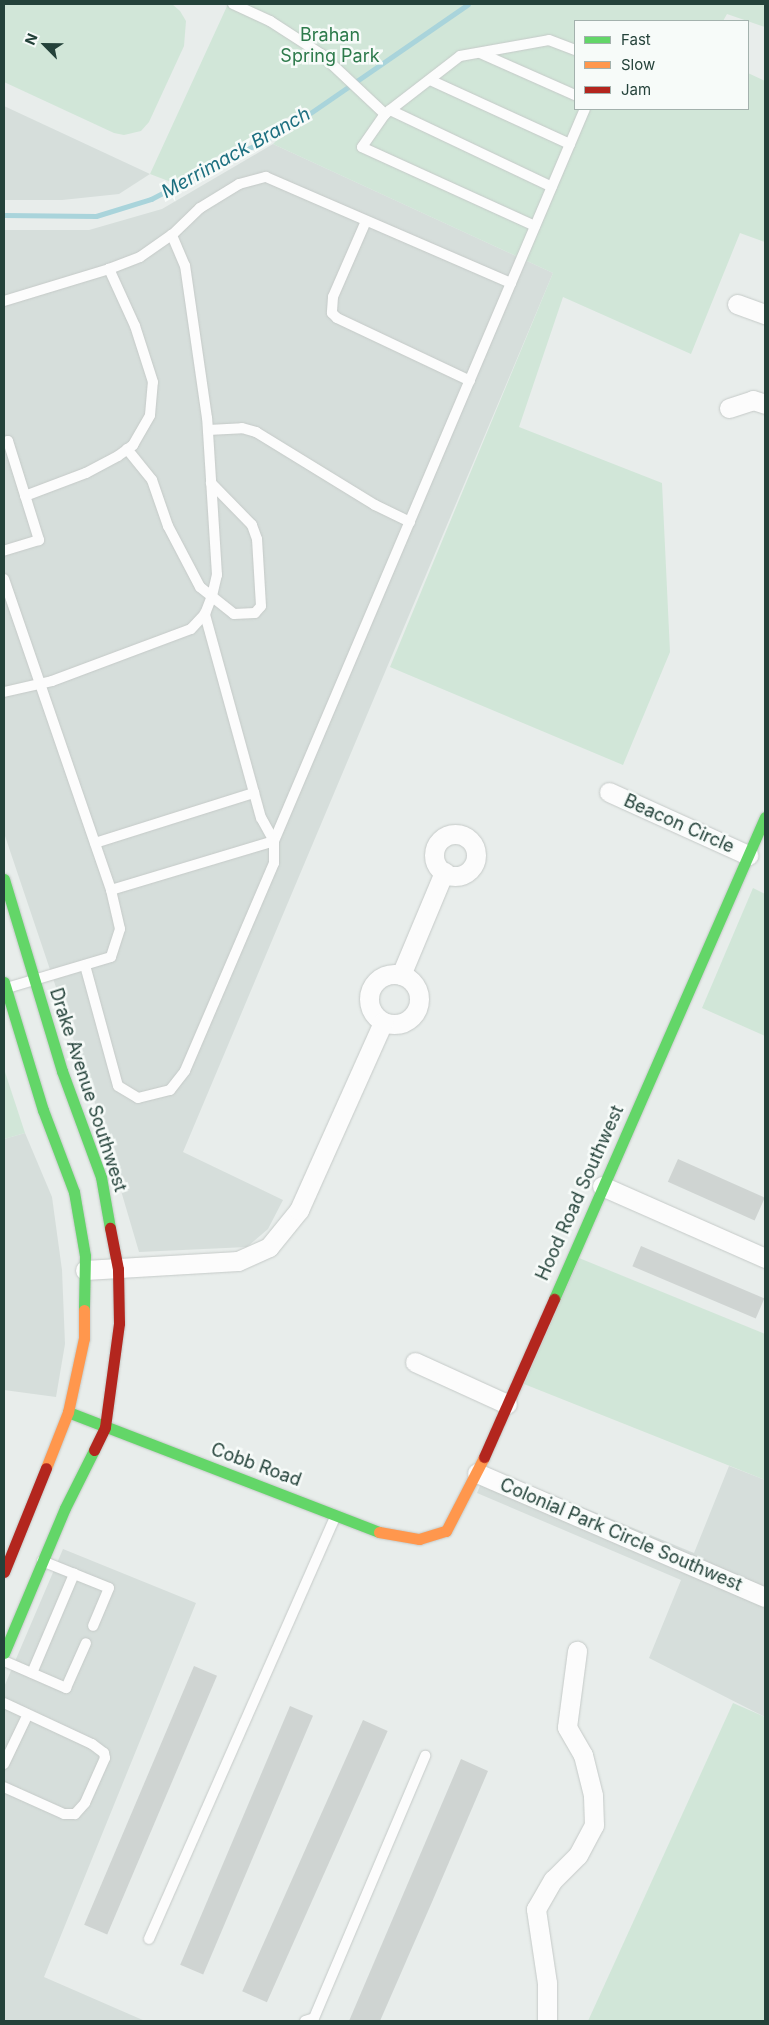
<!DOCTYPE html>
<html>
<head>
<meta charset="utf-8">
<style>
  body { margin:0 }
  #map { position:relative; width:769px; height:2025px; overflow:hidden; background:#e8edeb; font-family:Inter,sans-serif }
  div>[style] { position:absolute }
  [style*='--x'] { left:calc(var(--x)*1px); top:calc(var(--y)*1px); width:calc(var(--w)*1px); rotate:calc(var(--a)*1deg) }
  .built>* { inset:0; background:#d6dedb }
  .green>* { inset:0; background:#d1e6d8 }
  .stream>* { height:5px; margin:-2.5px; padding:0 2.5px; transform-origin:2.5px; border-radius:2.5px; background:#a9d4db }
  .building>* { inset:0; background:#cfd4d2; transform-origin:0 0 }
  .roads { filter:drop-shadow(0 0 1px #c5cac8) drop-shadow(0 0 1px #c5cac8) }
  .lane>* { height:10px; margin:-5px; padding:0 5px; transform-origin:5px; border-radius:5px; background:#fcfcfc }
  .street>* { height:19px; margin:-9.5px; padding:0 9.5px; transform-origin:9.5px; border-radius:9.5px; background:#fcfcfc }
  .street>.ring { margin:-9.5px; padding:0; box-sizing:content-box; background:none; border:19px solid #fcfcfc; border-radius:50% }
  .fast>* { height:11px; margin:-5.5px; padding:0 5.5px; transform-origin:5.5px; border-radius:5.5px; background:#63d668 }
  .slow>* { height:11px; margin:-5.5px; padding:0 5.5px; transform-origin:5.5px; border-radius:5.5px; background:#ff974d }
  .jam>* { height:11px; margin:-5.5px; padding:0 5.5px; transform-origin:5.5px; border-radius:5.5px; background:#b3261e }
  span { translate:-50% -50%; white-space:nowrap; text-align:center; line-height:1.15; -webkit-text-stroke:5px #f7fbf9; paint-order:stroke }
  .park-label { font-size:18px; color:#2d7a4b }
  .street-label { font-size:18px; color:#24423a }
  .water-label { font-size:19px; color:#1c6f80; font-style:italic }
  .frame { position:absolute; inset:0; border:5px solid #24423a; pointer-events:none }
  .legend { position:absolute; left:574px; top:20px; width:175px; height:90px; box-sizing:border-box; background:#f7fbf9; border:1px solid #a3b1ad; margin:0; padding:6px 9px; list-style:none; font-size:15px; color:#24423a }
  .legend li { display:flex; align-items:center; gap:10px; height:25px }
  .legend b { width:25px; border:1px solid #a3b1ad }
  .north { position:absolute; left:20px; top:20px; width:50px; height:50px; -webkit-text-stroke:4px #f7fbf9; paint-order:stroke; rotate:293deg; font-size:14px; font-weight:700; line-height:20px; text-align:center; color:#24423a }
  .north::after { content:''; display:block; margin:auto; width:18px; height:22px; background:#24423a; clip-path:polygon(50% 0,100% 100%,50% 72%,0 100%) }
</style>
</head>
<body>
<div id="map">
  <div class="built">
    <div style="clip-path:polygon(4px 106px,150px 174px,119px 194px,62px 200px,4px 200px)"></div>
    <div style="clip-path:polygon(273px 144px,553px 273px,183px 1152px,283px 1200px,268px 1229px,247px 1247px,139px 1252px,97px 1109px,4px 833px,4px 230px,89px 230px,162px 209px)"></div>
    <div style="clip-path:polygon(25px 1133px,52px 1197px,62px 1270px,65px 1344px,56px 1397px,4px 1390px,4px 1139px)"></div>
    <div style="clip-path:polygon(729px 1466px,765px 1480px,765px 1717px,649px 1658px,681px 1580px,477px 1493px,487px 1468px,694px 1553px)"></div>
    <div style="clip-path:polygon(63px 1549px,196px 1603px,44px 1977px,145px 2021px,4px 2021px,4px 1687px)"></div>
  </div>
  <div class="green">
    <div style="clip-path:polygon(4px 4px,172px 4px,180px 11px,186px 21px,184px 46px,149px 122px,141px 131px,124px 135px,114px 133px,4px 82px)"></div>
    <div style="clip-path:polygon(228px 4px,765px 4px,765px 27px,727px 14px,723px 21px,575px 21px,575px 109px,748px 109px,748px 73px,765px 81px,765px 242px,740px 233px,691px 354px,563px 297px,519px 427px,662px 483px,670px 652px,623px 765px,390px 667px,553px 273px,273px 144px,290px 127px,289px 117px,171px 182px,150px 174px)"></div>
    <div style="clip-path:polygon(753px 888px,765px 894px,765px 1036px,702px 1008px)"></div>
    <div style="clip-path:polygon(4px 1069px,25px 1133px,4px 1139px)"></div>
    <div style="clip-path:polygon(579px 1258px,765px 1334px,765px 1480px,524px 1384px)"></div>
    <div style="clip-path:polygon(733px 1703px,765px 1717px,765px 2021px,588px 2021px)"></div>
  </div>
  <div class="stream">
    <div style="--x:4;--y:215;--w:92;--a:0.6"></div>
    <div style="--x:96;--y:216;--w:58;--a:-17.2"></div>
    <div style="--x:151;--y:199;--w:157;--a:-27.4"></div>
    <div style="--x:290;--y:127;--w:216;--a:-34.6"></div>
  </div>
  <div class="building">
    <div style="left:678px;top:1159px;width:95px;height:25px;rotate:24deg"></div>
    <div style="left:641px;top:1246px;width:134px;height:22px;rotate:23deg"></div>
    <div style="left:194px;top:1666px;width:25px;height:281px;rotate:23deg"></div>
    <div style="left:290px;top:1706px;width:25px;height:281px;rotate:23deg"></div>
    <div style="left:363px;top:1720px;width:27px;height:297px;rotate:24deg"></div>
    <div style="clip-path:polygon(461px 1759px,488px 1771px,432px 1902px,380px 2021px,349px 2021px)"></div>
  </div>
  <div class="roads">
    <div class="lane">
      <div style="--x:233;--y:4;--w:41;--a:24.7"></div>
      <div style="--x:270;--y:21;--w:61;--a:32.9"></div>
      <div style="--x:321;--y:54;--w:88;--a:43.2"></div>
      <div style="--x:480;--y:53;--w:104;--a:23.9"></div>
      <div style="--x:430;--y:80;--w:154;--a:24.6"></div>
      <div style="--x:390;--y:110;--w:179;--a:25.4"></div>
      <div style="--x:366;--y:221;--w:83;--a:113.5"></div>
      <div style="--x:333;--y:297;--w:16;--a:94"></div>
      <div style="--x:332;--y:313;--w:7;--a:45"></div>
      <div style="--x:337;--y:318;--w:147;--a:25.3"></div>
      <div style="--x:535;--y:226;--w:190;--a:-155.5"></div>
      <div style="--x:362;--y:147;--w:40;--a:-55.1"></div>
      <div style="--x:385;--y:114;--w:95;--a:-37.7"></div>
      <div style="--x:460;--y:56;--w:90;--a:-10.2"></div>
      <div style="--x:549;--y:40;--w:28;--a:21"></div>
      <div style="--x:511;--y:283;--w:189;--a:-67"></div>
      <div style="--x:4;--y:301;--w:110;--a:-16.9"></div>
      <div style="--x:109;--y:269;--w:33;--a:-21"></div>
      <div style="--x:140;--y:257;--w:39;--a:-35"></div>
      <div style="--x:208;--y:430;--w:34;--a:-3"></div>
      <div style="--x:242;--y:428;--w:15;--a:16"></div>
      <div style="--x:256;--y:432;--w:140;--a:31.5"></div>
      <div style="--x:375;--y:505;--w:39;--a:26"></div>
      <div style="--x:4;--y:442;--w:4;--a:-14"></div>
      <div style="--x:8;--y:441;--w:104;--a:72.6"></div>
      <div style="--x:39;--y:540;--w:37;--a:163"></div>
      <div style="--x:127;--y:449;--w:40;--a:51"></div>
      <div style="--x:152;--y:480;--w:49;--a:70.8"></div>
      <div style="--x:168;--y:526;--w:69;--a:62.3"></div>
      <div style="--x:200;--y:587;--w:43;--a:38.5"></div>
      <div style="--x:234;--y:614;--w:21;--a:-3"></div>
      <div style="--x:255;--y:613;--w:9;--a:-49"></div>
      <div style="--x:261;--y:606;--w:67;--a:-93.4"></div>
      <div style="--x:257;--y:539;--w:15;--a:-110"></div>
      <div style="--x:252;--y:525;--w:59;--a:-134.3"></div>
      <div style="--x:25;--y:496;--w:65;--a:-20.7"></div>
      <div style="--x:86;--y:473;--w:36;--a:-28"></div>
      <div style="--x:118;--y:456;--w:19;--a:-36"></div>
      <div style="--x:133;--y:445;--w:34;--a:-60"></div>
      <div style="--x:150;--y:415;--w:33;--a:-85"></div>
      <div style="--x:153;--y:382;--w:59;--a:-107.8"></div>
      <div style="--x:135;--y:326;--w:63;--a:-114.5"></div>
      <div style="--x:4;--y:579;--w:329;--a:71"></div>
      <div style="--x:111;--y:890;--w:40;--a:77"></div>
      <div style="--x:120;--y:929;--w:29;--a:108"></div>
      <div style="--x:111;--y:957;--w:109;--a:163.4"></div>
      <div style="--x:4;--y:692;--w:49;--a:-12.9"></div>
      <div style="--x:52;--y:681;--w:148;--a:-20.5"></div>
      <div style="--x:191;--y:629;--w:21;--a:-47"></div>
      <div style="--x:205;--y:614;--w:19;--a:-69"></div>
      <div style="--x:212;--y:596;--w:22;--a:-77"></div>
      <div style="--x:217;--y:575;--w:157;--a:-93.6"></div>
      <div style="--x:207;--y:418;--w:154;--a:-98.2"></div>
      <div style="--x:185;--y:266;--w:34;--a:-113"></div>
      <div style="--x:172;--y:235;--w:39;--a:-44"></div>
      <div style="--x:200;--y:208;--w:46;--a:-31.6"></div>
      <div style="--x:239;--y:184;--w:28;--a:-15"></div>
      <div style="--x:266;--y:177;--w:267;--a:23.4"></div>
      <div style="--x:511;--y:283;--w:606;--a:113.01"></div>
      <div style="--x:274;--y:841;--w:22;--a:90"></div>
      <div style="--x:274;--y:863;--w:226;--a:113.2"></div>
      <div style="--x:185;--y:1071;--w:24;--a:128"></div>
      <div style="--x:170;--y:1090;--w:33;--a:166"></div>
      <div style="--x:138;--y:1098;--w:23;--a:-149"></div>
      <div style="--x:118;--y:1086;--w:125;--a:-105.3"></div>
      <div style="--x:95;--y:843;--w:167;--a:-17.5"></div>
      <div style="--x:111;--y:890;--w:170;--a:-16.7"></div>
      <div style="--x:274;--y:841;--w:26;--a:-119"></div>
      <div style="--x:261;--y:818;--w:212;--a:-105.4"></div>
      <div style="--x:42;--y:1561;--w:72;--a:21.9"></div>
      <div style="--x:109;--y:1588;--w:41;--a:112.8"></div>
      <div style="--x:4;--y:1661;--w:68;--a:23.5"></div>
      <div style="--x:66;--y:1688;--w:49;--a:-66"></div>
      <div style="--x:32;--y:1673;--w:108;--a:-67"></div>
      <div style="--x:4;--y:1703;--w:97;--a:25"></div>
      <div style="--x:92;--y:1744;--w:15;--a:37"></div>
      <div style="--x:104;--y:1753;--w:5;--a:79"></div>
      <div style="--x:105;--y:1758;--w:49;--a:114"></div>
      <div style="--x:85;--y:1803;--w:15;--a:132"></div>
      <div style="--x:75;--y:1814;--w:11;--a:180"></div>
      <div style="--x:64;--y:1814;--w:66;--a:-155.8"></div>
      <div style="--x:4;--y:1764;--w:55;--a:-64.4"></div>
      <div style="--x:149;--y:1939;--w:461;--a:-66.2"></div>
      <div style="--x:305;--y:2021;--w:9;--a:-18"></div>
      <div style="--x:314;--y:2018;--w:285;--a:-67"></div>
    </div>
    <div class="street">
      <div style="--x:737;--y:304;--w:30;--a:20"></div>
      <div style="--x:729;--y:408;--w:25;--a:-18"></div>
      <div style="--x:753;--y:400;--w:13;--a:18"></div>
      <div style="--x:609;--y:792;--w:153;--a:24.4"></div>
      <div class="ring" style="left:434px;top:834px;width:23px;height:23px"></div>
      <div class="ring" style="left:369px;top:974px;width:31px;height:31px"></div>
      <div style="--x:401;--y:975;--w:112;--a:-67.3"></div>
      <div style="--x:602;--y:1186;--w:178;--a:23.8"></div>
      <div style="--x:85;--y:1270;--w:153;--a:-3.4"></div>
      <div style="--x:238;--y:1261;--w:34;--a:-24"></div>
      <div style="--x:269;--y:1247;--w:48;--a:-51"></div>
      <div style="--x:299;--y:1210;--w:206;--a:-65.9"></div>
      <div style="--x:415;--y:1362;--w:101;--a:24.5"></div>
      <div style="--x:477;--y:1473;--w:314;--a:23.3"></div>
      <div style="--x:547;--y:2021;--w:38;--a:-90"></div>
      <div style="--x:547;--y:1983;--w:75;--a:-98.5"></div>
      <div style="--x:536;--y:1909;--w:34;--a:-60"></div>
      <div style="--x:553;--y:1880;--w:35;--a:-45"></div>
      <div style="--x:578;--y:1855;--w:34;--a:-62"></div>
      <div style="--x:594;--y:1825;--w:30;--a:-92"></div>
      <div style="--x:593;--y:1795;--w:41;--a:-104"></div>
      <div style="--x:583;--y:1755;--w:32;--a:-120"></div>
      <div style="--x:567;--y:1727;--w:77;--a:-82.5"></div>
    </div>
    <div class="fast">
      <div style="--x:4;--y:879;--w:201;--a:73.2"></div>
      <div style="--x:62;--y:1071;--w:113;--a:69.8"></div>
      <div style="--x:101;--y:1177;--w:52;--a:80"></div>
      <div style="--x:4;--y:982;--w:134;--a:73.1"></div>
      <div style="--x:43;--y:1110;--w:88;--a:69.3"></div>
      <div style="--x:74;--y:1192;--w:65;--a:80.2"></div>
      <div style="--x:85;--y:1256;--w:54;--a:91.1"></div>
      <div style="--x:554;--y:1299;--w:526;--a:-66.36"></div>
      <div style="--x:68;--y:1412;--w:333;--a:21.1"></div>
      <div style="--x:4;--y:1653;--w:157;--a:-67.2"></div>
      <div style="--x:65;--y:1508;--w:65;--a:-63.4"></div>
    </div>
    <div class="slow">
      <div style="--x:46;--y:1468;--w:60;--a:-68.6"></div>
      <div style="--x:68;--y:1412;--w:76;--a:-77.8"></div>
      <div style="--x:84;--y:1338;--w:28;--a:-90"></div>
      <div style="--x:379;--y:1532;--w:41;--a:9.9"></div>
      <div style="--x:419;--y:1539;--w:28;--a:-17"></div>
      <div style="--x:446;--y:1531;--w:83;--a:-62.8"></div>
    </div>
    <div class="jam">
      <div style="--x:94;--y:1450;--w:25;--a:-64"></div>
      <div style="--x:105;--y:1427;--w:105;--a:-82.3"></div>
      <div style="--x:119;--y:1323;--w:54;--a:-91.1"></div>
      <div style="--x:118;--y:1269;--w:42;--a:-101"></div>
      <div style="--x:484;--y:1457;--w:173;--a:-66.1"></div>
      <div style="--x:4;--y:1572;--w:112;--a:-68"></div>
    </div>
  </div>
  <div class="park-label">
    <span style="left:330px;top:46px">Brahan<br>Spring Park</span>
  </div>
  <div class="street-label">
    <span style="left:679px;top:824px;rotate:24deg">Beacon Circle</span>
    <span style="left:88px;top:1090px;rotate:72deg">Drake Avenue Southwest</span>
    <span style="left:580px;top:1193px;rotate:-66deg">Hood Road Southwest</span>
    <span style="left:256px;top:1465px;rotate:20deg">Cobb Road</span>
    <span style="left:621px;top:1535px;rotate:23deg">Colonial Park Circle Southwest</span>
  </div>
  <div class="water-label">
    <span style="left:236px;top:153px;rotate:-29deg">Merrimack Branch</span>
  </div>
  <div class="frame"></div>
  <ul class="legend">
  <li><b style="height:6px;background:#63d668"></b>Fast</li>
  <li><b style="height:6px;background:#ff974d"></b>Slow</li>
  <li><b style="height:6px;background:#b3261e"></b>Jam</li>
  </ul>
  <div class="north">N</div>
</div>
</body>
</html>
